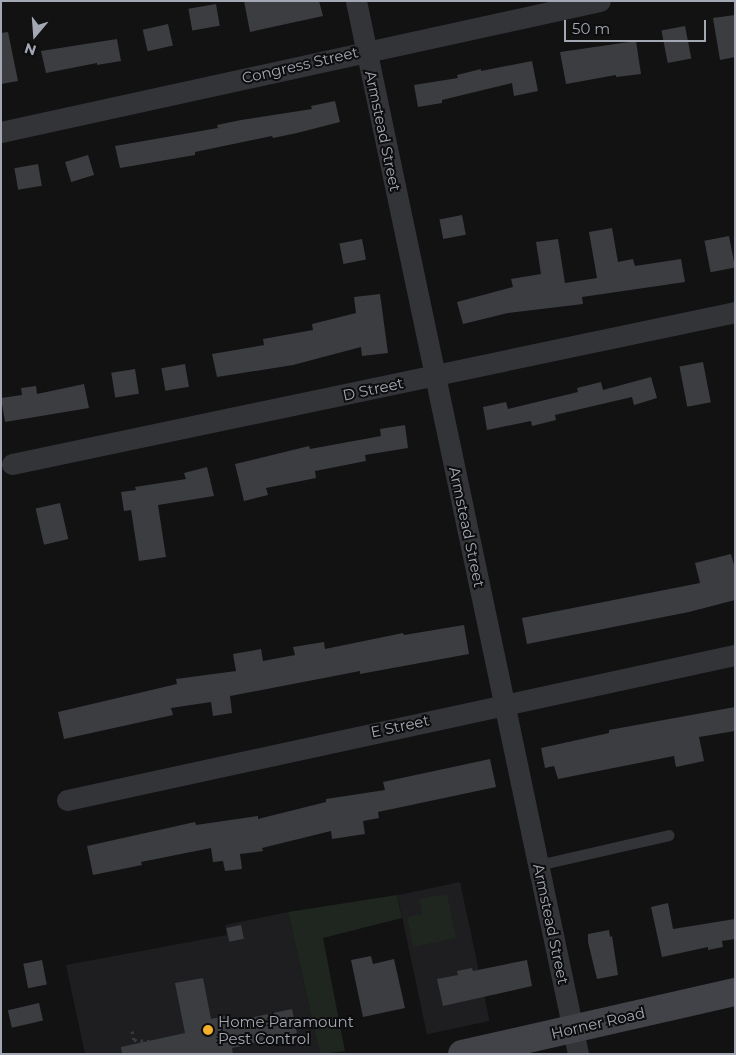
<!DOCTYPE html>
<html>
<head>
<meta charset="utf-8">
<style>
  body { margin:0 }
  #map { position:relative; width:736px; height:1055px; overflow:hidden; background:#121213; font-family:Montserrat,sans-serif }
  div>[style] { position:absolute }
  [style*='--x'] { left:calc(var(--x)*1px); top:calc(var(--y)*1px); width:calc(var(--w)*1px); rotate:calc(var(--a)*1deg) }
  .built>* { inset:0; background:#1e1e20; transform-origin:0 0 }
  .green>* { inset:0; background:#1e261f }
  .building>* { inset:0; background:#3c3d40; transform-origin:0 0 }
  .path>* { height:3px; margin-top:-1.5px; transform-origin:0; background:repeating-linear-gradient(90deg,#393b3f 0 2.5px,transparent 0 6.5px) }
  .service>* { height:11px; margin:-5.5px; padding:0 5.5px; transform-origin:5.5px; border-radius:5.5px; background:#333438 }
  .minor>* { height:21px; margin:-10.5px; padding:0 10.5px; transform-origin:10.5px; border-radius:10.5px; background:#333438 }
  .secondary>* { height:28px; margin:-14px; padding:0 14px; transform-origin:14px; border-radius:14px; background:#414348 }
  .dots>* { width:14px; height:14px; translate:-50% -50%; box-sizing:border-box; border:2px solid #0d0d0e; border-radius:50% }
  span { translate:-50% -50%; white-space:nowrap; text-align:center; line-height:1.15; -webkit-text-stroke:4px #0d0d0e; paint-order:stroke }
  .street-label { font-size:15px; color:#a3a8b4 }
  .poi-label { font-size:15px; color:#a3a8b4 }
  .left { translate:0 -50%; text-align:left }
  .frame { position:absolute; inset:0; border:2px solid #a3a8b4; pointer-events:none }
  .north { position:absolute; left:10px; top:10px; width:50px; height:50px; -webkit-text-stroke:4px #0d0d0e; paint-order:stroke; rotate:198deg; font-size:14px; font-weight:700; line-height:20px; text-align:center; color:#a3a8b4 }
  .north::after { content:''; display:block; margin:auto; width:18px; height:22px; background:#a3a8b4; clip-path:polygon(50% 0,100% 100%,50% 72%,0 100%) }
  .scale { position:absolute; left:564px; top:20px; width:142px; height:22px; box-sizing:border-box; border:2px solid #a3a8b4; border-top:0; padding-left:6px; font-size:15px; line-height:18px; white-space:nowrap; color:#a3a8b4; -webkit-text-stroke:4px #0d0d0e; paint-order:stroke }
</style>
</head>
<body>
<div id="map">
  <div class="built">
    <div style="left:460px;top:882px;width:142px;height:64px;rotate:78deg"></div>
    <div style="clip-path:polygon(288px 912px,320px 1054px,85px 1054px,66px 965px,227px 935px,225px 925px)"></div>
  </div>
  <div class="green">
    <div style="clip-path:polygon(447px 894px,456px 938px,413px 947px,407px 917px,422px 914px,419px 899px)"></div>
    <div style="clip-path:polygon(397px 895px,402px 918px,323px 938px,345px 1051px,320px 1054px,288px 912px)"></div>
  </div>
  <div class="building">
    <div style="clip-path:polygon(244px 1px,319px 1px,323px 16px,250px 32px)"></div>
    <div style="left:216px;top:4px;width:22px;height:28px;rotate:80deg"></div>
    <div style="clip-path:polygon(735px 15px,735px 57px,720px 60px,713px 18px)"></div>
    <div style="left:168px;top:24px;width:22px;height:26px;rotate:77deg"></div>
    <div style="left:685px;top:26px;width:33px;height:24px;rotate:79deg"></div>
    <div style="clip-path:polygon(8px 32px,18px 81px,1px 84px,1px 33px)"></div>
    <div style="clip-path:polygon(117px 39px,121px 61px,97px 65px,97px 63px,46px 73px,41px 51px)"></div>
    <div style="clip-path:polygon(636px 41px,641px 74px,616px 77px,616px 75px,566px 84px,560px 52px)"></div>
    <div style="clip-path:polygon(532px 61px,538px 91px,514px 96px,512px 83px,442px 100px,442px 103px,418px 107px,414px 85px,458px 78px,457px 75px,481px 69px,481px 71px)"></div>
    <div style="clip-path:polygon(335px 101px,340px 122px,297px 133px,273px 138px,272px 136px,195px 152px,195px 155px,120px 168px,115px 146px,218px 128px,217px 125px,241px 120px,312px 109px,311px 106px)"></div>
    <div style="left:88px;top:155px;width:21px;height:24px;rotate:73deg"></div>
    <div style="left:38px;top:164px;width:22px;height:24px;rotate:80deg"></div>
    <div style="left:462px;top:215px;width:20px;height:23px;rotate:79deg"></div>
    <div style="clip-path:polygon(612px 228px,618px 262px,633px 259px,635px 266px,681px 259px,685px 282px,582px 297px,583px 304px,508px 313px,463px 324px,457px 302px,513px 287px,511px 279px,541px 274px,536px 242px,558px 239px,565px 283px,597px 278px,589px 232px)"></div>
    <div style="left:729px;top:236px;width:32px;height:25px;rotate:79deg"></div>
    <div style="left:362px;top:239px;width:21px;height:23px;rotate:79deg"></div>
    <div style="clip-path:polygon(380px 294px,388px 353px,362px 356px,361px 347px,293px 365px,217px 377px,212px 354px,264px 345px,263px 339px,313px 330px,312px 324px,356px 313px,354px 297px)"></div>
    <div style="left:703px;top:362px;width:41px;height:24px;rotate:79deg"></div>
    <div style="left:185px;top:364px;width:23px;height:24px;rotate:80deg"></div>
    <div style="left:135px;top:369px;width:25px;height:24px;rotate:81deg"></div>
    <div style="clip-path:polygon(651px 377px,657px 398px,634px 405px,632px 397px,555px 415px,556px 420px,532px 426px,531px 421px,487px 430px,483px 407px,506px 402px,508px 409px,578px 392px,577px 388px,601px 382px,603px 390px)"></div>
    <div style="clip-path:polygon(84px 384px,89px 408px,5px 422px,1px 398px,22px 395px,21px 388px,36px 386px,37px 394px)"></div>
    <div style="clip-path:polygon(405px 425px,408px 448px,365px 455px,366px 461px,315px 471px,316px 478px,266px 488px,268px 495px,244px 501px,235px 464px,309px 446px,310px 449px,381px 436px,380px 429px)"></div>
    <div style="clip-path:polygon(207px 467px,214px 496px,158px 505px,166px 557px,139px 561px,131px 510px,124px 511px,121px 492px,136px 490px,135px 487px,186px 479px,184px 473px)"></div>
    <div style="left:60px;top:503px;width:37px;height:25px;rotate:77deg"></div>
    <div style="clip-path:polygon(731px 554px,735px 569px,735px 600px,689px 612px,527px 644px,522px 618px,700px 583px,695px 563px)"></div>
    <div style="clip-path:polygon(464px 625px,469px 654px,360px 674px,360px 671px,230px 696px,232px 713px,213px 716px,211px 702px,171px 708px,173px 715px,64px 739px,58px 712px,177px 684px,176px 679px,236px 671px,233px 654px,261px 649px,263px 661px,295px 655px,293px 647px,324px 642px,325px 649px,403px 633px,404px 635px)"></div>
    <div style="clip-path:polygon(735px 707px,735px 731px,699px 737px,704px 761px,676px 767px,674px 756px,558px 779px,554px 766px,545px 768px,541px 748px,609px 733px,609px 730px)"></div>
    <div style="clip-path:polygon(490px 759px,496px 787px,378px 812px,379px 818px,363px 821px,365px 834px,332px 839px,331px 831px,262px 848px,263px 851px,240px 854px,242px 869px,225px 871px,223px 861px,213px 862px,211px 848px,141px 862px,142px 865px,93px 875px,87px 846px,195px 822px,196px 825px,258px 816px,258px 819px,326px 802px,326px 799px,385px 790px,383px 782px)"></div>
    <div style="clip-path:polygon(668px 903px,673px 929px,735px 919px,735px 939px,722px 941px,723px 947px,708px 950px,708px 947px,662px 957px,651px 907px)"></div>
    <div style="left:241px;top:925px;width:14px;height:15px;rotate:78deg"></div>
    <div style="clip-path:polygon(609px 930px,610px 937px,612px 936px,618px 975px,597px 979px,588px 942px,588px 934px)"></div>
    <div style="clip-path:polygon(371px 956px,373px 964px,394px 959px,405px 1008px,363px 1017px,351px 960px)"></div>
    <div style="left:42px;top:960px;width:25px;height:19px;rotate:79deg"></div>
    <div style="clip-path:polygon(527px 960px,532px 986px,443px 1006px,437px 979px,458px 975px,457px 971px,472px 968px,473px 971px)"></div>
    <div style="clip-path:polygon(203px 978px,211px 1019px,225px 1016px,226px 1023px,292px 1009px,297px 1033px,232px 1048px,233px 1054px,122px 1054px,121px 1047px,185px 1033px,175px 983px)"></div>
    <div style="left:39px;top:1003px;width:18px;height:32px;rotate:77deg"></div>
  </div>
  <div class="path">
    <div style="--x:132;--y:1031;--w:9;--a:77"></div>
    <div style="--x:134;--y:1040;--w:15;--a:4"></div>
  </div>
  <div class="service">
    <div style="--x:538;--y:865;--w:134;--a:-12.9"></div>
  </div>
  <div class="minor">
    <div style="--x:356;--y:1;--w:1076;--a:78.09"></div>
    <div style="--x:1;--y:132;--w:613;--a:-12.34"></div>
    <div style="--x:12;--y:464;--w:739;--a:-11.87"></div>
    <div style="--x:67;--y:800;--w:684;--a:-12.25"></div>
  </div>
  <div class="secondary">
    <div style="--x:462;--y:1054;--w:280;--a:-12.8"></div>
  </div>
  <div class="dots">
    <div style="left:208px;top:1030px;background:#f4b029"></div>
  </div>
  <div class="street-label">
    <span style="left:300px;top:65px;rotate:-13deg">Congress Street</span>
    <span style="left:383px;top:131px;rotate:78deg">Armstead Street</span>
    <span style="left:373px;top:389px;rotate:-12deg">D Street</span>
    <span style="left:467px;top:527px;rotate:78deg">Armstead Street</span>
    <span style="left:400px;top:726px;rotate:-12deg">E Street</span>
    <span style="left:551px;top:924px;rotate:78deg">Armstead Street</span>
    <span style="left:598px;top:1023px;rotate:-13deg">Horner Road</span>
  </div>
  <div class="poi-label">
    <span class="left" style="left:218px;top:1030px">Home Paramount<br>Pest Control</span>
  </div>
  <div class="frame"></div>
  <div class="north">N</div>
  <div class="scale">50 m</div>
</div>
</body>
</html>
